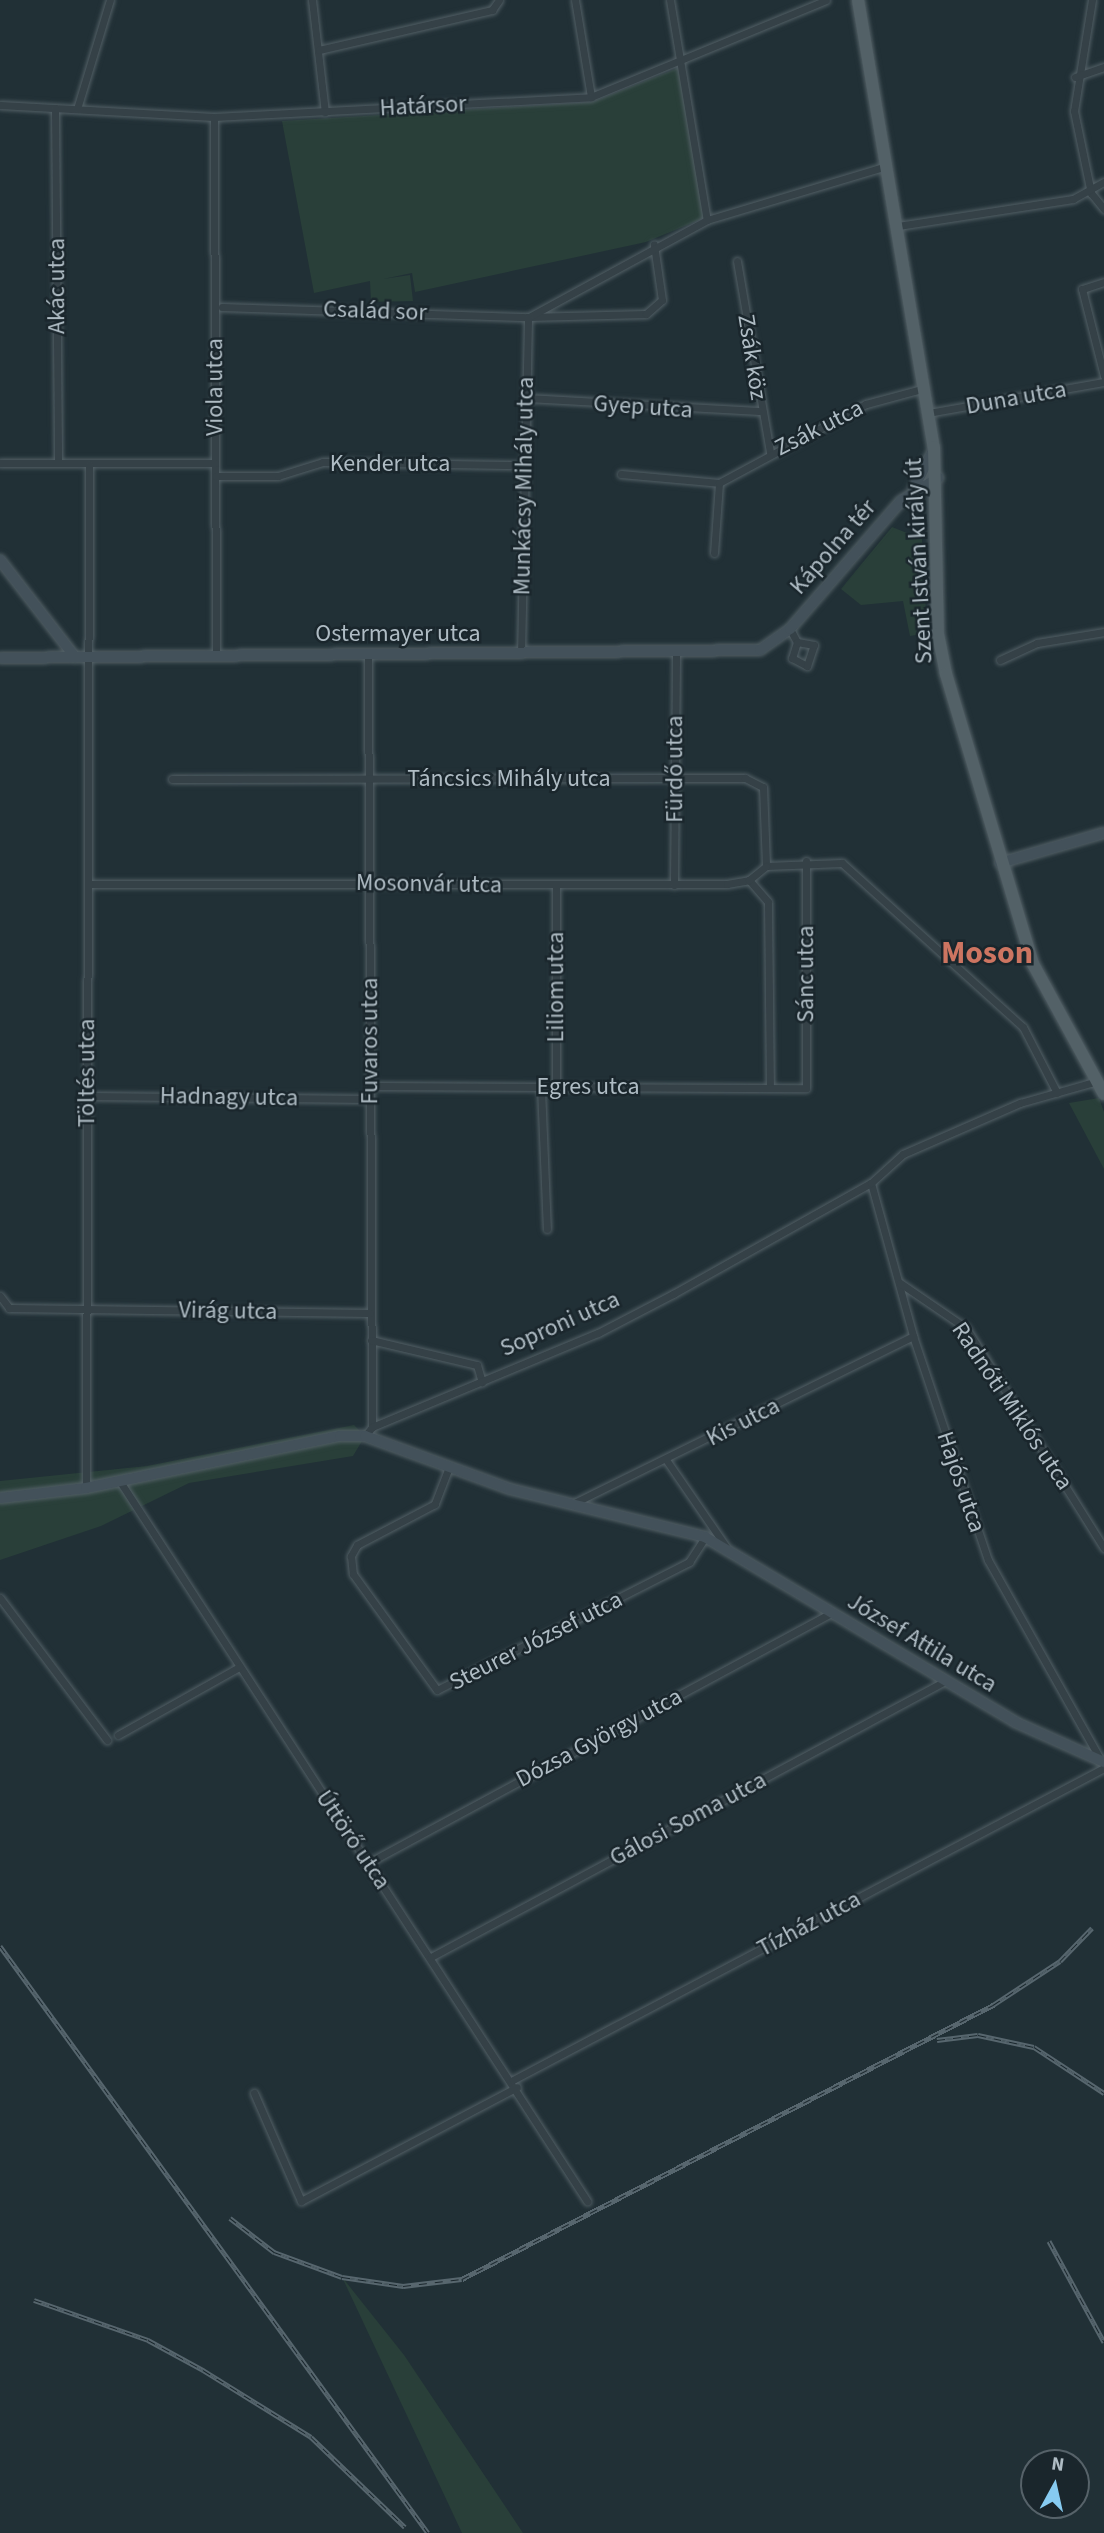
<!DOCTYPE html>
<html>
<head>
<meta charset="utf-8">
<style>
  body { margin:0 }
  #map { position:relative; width:1104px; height:2533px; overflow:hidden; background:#213036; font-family:"Source Sans 3",sans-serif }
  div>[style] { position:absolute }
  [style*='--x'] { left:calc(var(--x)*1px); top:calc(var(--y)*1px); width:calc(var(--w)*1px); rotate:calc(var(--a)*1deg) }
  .green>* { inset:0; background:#293f39 }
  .roads { filter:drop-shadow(0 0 2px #525f65) drop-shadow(0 0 2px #525f65) }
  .street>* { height:7px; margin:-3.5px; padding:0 3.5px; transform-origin:3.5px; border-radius:3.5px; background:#354147 }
  .secondary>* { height:10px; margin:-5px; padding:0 5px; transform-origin:5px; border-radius:5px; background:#43515a }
  .primary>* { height:12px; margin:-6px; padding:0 6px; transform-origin:6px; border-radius:6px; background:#536167 }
  .rail>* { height:5px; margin-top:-2.5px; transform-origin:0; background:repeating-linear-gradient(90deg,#1a262c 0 8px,#57666e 0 16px); box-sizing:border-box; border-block:2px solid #57666e }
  span { translate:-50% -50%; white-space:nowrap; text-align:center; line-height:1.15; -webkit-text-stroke:5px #1a262c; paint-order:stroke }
  .street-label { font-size:24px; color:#afbcc4 }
  .district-label { font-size:32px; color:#cd7561; font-weight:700 }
  .north { position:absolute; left:1020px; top:2449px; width:70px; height:70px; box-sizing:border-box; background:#1a262c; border:2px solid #566269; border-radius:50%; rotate:8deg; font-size:19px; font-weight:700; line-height:28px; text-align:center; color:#afbcc4 }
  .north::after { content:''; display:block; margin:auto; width:24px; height:32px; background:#87cbf1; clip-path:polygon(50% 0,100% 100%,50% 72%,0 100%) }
</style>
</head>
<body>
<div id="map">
  <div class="green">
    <div style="clip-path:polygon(678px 68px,704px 218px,646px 242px,415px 292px,412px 273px,383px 279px,410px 275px,413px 301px,371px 302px,370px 281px,314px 293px,282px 121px,592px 102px)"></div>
    <div style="clip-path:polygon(892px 527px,922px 539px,927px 633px,910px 636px,903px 601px,861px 605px,841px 589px)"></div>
    <div style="clip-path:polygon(1099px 1098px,1104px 1112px,1104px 1169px,1069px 1103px)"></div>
    <div style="clip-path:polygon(354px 1425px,365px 1436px,353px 1456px,189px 1483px,101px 1526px,0 1560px,0 1481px,147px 1466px)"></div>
    <div style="clip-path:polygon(342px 2277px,404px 2355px,523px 2533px,462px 2533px)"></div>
  </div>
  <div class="roads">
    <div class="street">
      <div style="--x:312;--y:0;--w:113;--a:83.4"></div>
      <div style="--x:575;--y:0;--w:98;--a:80.6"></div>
      <div style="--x:670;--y:0;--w:223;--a:80.5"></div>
      <div style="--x:1092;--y:0;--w:112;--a:99.2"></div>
      <div style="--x:1074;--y:111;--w:84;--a:78.3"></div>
      <div style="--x:1091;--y:193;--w:21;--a:51"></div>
      <div style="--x:319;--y:50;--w:178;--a:-13"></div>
      <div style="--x:492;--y:10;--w:12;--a:-55"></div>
      <div style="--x:1075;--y:77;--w:31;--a:-19"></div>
      <div style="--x:0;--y:105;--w:214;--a:3.2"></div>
      <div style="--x:214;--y:117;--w:378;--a:-3"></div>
      <div style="--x:591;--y:97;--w:254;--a:-22.4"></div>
      <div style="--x:55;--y:108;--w:355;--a:89.5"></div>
      <div style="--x:77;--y:109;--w:114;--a:-73.2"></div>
      <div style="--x:214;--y:117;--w:539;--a:89.79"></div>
      <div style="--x:898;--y:226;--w:177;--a:-8.8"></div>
      <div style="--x:1073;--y:199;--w:35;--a:-29"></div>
      <div style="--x:737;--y:261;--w:195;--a:80.2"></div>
      <div style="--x:1104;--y:282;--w:23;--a:162"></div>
      <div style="--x:1082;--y:289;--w:90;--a:75.8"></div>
      <div style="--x:222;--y:307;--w:306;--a:1.9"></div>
      <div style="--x:528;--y:317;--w:118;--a:-1.5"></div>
      <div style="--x:646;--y:314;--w:21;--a:-41"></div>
      <div style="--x:662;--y:300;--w:56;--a:-98.3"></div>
      <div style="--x:529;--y:317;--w:203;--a:-28.6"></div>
      <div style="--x:707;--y:220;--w:188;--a:-16.7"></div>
      <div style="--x:526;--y:398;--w:234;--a:3.2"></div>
      <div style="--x:928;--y:413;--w:179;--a:-10"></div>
      <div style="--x:0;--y:463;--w:215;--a:0"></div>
      <div style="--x:621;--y:474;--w:98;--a:5.2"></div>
      <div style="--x:216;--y:476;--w:62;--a:0"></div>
      <div style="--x:278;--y:476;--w:47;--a:-17.3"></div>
      <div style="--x:323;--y:462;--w:200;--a:0.9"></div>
      <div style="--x:714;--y:553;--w:70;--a:-85.9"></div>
      <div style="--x:719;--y:483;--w:167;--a:-28.3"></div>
      <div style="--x:866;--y:404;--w:61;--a:-15.2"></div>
      <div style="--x:790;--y:629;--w:15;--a:62"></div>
      <div style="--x:797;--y:642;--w:17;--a:107"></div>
      <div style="--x:792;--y:658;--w:17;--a:28"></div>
      <div style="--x:807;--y:666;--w:22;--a:-72"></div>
      <div style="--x:814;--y:645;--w:17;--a:-170"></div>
      <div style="--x:521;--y:654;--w:337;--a:-88.8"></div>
      <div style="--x:368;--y:655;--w:772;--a:89.7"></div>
      <div style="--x:1000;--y:660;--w:41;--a:-24.7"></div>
      <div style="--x:1037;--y:643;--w:68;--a:-9.3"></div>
      <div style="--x:172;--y:779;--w:573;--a:-0.1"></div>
      <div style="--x:745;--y:778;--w:20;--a:27"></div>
      <div style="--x:763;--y:787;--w:79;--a:87.8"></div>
      <div style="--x:766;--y:866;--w:76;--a:-2.3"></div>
      <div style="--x:842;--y:863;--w:244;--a:42.2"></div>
      <div style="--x:1023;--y:1027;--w:74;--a:62.7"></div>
      <div style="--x:749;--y:880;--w:29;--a:49"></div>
      <div style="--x:768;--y:902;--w:185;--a:89.4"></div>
      <div style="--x:88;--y:884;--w:639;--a:0"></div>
      <div style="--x:727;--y:884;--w:22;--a:-10"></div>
      <div style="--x:749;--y:880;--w:22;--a:-39"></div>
      <div style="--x:674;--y:885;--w:232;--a:-89.5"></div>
      <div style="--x:556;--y:886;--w:201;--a:90"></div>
      <div style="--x:370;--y:1086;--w:436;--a:0.3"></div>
      <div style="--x:806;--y:1088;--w:227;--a:-90"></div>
      <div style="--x:541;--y:1088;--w:141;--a:87.6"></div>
      <div style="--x:88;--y:1096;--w:282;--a:0.6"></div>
      <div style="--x:871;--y:1183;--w:159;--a:74.6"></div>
      <div style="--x:913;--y:1336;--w:236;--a:71.5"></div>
      <div style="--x:988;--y:1560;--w:228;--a:60.6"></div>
      <div style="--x:900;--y:1283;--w:80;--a:34.3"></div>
      <div style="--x:966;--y:1328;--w:260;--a:57.9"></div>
      <div style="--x:0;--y:1296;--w:15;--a:53"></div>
      <div style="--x:9;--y:1308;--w:361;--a:0.8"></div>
      <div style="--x:371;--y:1340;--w:109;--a:13.3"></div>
      <div style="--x:477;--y:1365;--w:18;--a:74"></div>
      <div style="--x:365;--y:1436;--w:11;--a:-52"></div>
      <div style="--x:372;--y:1427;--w:245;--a:-22.6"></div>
      <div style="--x:598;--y:1333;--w:85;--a:-27.5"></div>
      <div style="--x:673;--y:1294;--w:227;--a:-29.3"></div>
      <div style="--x:871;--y:1183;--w:43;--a:-42.2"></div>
      <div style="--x:903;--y:1154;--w:128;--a:-23.6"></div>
      <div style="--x:1020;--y:1103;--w:81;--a:-15.8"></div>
      <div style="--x:667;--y:1461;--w:104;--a:55.5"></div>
      <div style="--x:449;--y:1467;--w:40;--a:111"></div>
      <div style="--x:435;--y:1504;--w:88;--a:152.3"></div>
      <div style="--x:357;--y:1545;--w:13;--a:119"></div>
      <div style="--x:351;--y:1556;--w:18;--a:84"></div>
      <div style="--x:353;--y:1574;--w:143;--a:54.1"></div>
      <div style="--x:437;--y:1690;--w:283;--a:-26.9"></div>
      <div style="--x:689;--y:1562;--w:30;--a:-57"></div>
      <div style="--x:119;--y:1480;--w:860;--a:57.01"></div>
      <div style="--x:86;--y:1488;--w:1024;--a:-89.83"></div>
      <div style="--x:572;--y:1504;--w:380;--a:-26.2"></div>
      <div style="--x:0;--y:1598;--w:178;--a:53"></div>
      <div style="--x:118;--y:1735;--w:139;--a:-29.3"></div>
      <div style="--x:368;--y:1863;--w:526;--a:-28.37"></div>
      <div style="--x:431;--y:1957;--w:583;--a:-28.23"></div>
      <div style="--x:513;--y:2080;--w:668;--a:-27.83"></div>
      <div style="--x:254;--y:2093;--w:118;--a:66.5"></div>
      <div style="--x:301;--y:2201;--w:244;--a:-27.8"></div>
    </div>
    <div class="secondary">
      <div style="--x:914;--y:488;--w:39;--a:-63"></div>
      <div style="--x:0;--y:560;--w:123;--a:52.3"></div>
      <div style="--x:0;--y:658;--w:760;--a:-0.6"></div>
      <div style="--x:760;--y:650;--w:37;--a:-35"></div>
      <div style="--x:790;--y:629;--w:169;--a:-49.1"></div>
      <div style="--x:901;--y:501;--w:44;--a:-31.9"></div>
      <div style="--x:1000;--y:863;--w:108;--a:-16.1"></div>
      <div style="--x:0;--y:1498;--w:87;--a:-6.6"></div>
      <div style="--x:86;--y:1488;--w:259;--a:-11.6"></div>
      <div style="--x:340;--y:1436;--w:25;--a:0"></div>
      <div style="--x:365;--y:1436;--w:154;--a:20.1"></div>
      <div style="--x:510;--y:1489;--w:201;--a:13.8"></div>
      <div style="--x:705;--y:1537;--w:361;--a:30.8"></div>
      <div style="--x:1015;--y:1722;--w:98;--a:24.2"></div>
    </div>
    <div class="primary">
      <div style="--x:858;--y:0;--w:453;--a:80.4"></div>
      <div style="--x:934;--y:447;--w:187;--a:88.8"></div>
      <div style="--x:938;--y:634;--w:41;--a:78.7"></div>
      <div style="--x:946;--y:674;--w:303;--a:73.3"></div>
      <div style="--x:1033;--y:964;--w:148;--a:61.4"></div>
    </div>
  </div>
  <div class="rail">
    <div style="--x:0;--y:1946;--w:726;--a:53.9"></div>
    <div style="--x:937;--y:2040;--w:41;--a:-7"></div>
    <div style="--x:978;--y:2035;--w:57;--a:12.1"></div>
    <div style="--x:1034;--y:2047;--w:84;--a:33.3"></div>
    <div style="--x:230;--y:2218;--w:56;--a:37.7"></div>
    <div style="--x:274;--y:2252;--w:72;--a:20.2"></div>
    <div style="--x:342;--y:2277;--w:62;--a:8.4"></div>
    <div style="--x:403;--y:2286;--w:59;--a:-6.8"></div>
    <div style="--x:462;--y:2279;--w:598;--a:-27.29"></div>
    <div style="--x:993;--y:2005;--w:80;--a:-33.3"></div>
    <div style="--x:1060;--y:1961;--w:46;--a:-45.9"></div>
    <div style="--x:1049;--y:2241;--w:115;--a:61.4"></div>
    <div style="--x:34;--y:2300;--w:121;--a:19.3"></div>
    <div style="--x:148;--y:2340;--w:63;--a:28.6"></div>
    <div style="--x:203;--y:2370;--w:127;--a:31.8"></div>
    <div style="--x:311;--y:2437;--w:130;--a:43.8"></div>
  </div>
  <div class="street-label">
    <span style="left:423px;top:106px;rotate:-3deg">Határsor</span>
    <span style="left:57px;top:286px;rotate:-90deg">Akác utca</span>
    <span style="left:375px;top:311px;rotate:2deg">Család sor</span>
    <span style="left:752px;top:357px;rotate:81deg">Zsák köz</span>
    <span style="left:215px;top:387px;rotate:-90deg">Viola utca</span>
    <span style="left:1016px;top:398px;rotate:-10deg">Duna utca</span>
    <span style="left:643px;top:407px;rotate:4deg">Gyep utca</span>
    <span style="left:819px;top:428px;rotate:-27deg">Zsák utca</span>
    <span style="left:390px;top:464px">Kender utca</span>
    <span style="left:524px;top:486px;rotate:-89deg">Munkácsy Mihály utca</span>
    <span style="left:833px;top:547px;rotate:-49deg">Kápolna tér</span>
    <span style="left:919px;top:561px;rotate:-93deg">Szent István király út</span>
    <span style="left:398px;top:634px">Ostermayer utca</span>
    <span style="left:675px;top:769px;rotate:-90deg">Fürdő utca</span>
    <span style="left:509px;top:779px">Táncsics Mihály utca</span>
    <span style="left:429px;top:884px;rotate:1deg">Mosonvár utca</span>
    <span style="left:806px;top:974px;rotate:-90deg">Sánc utca</span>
    <span style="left:556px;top:987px;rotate:-90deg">Liliom utca</span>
    <span style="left:370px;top:1041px;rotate:-90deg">Fuvaros utca</span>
    <span style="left:87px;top:1073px;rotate:-90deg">Töltés utca</span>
    <span style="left:588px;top:1087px">Egres utca</span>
    <span style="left:229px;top:1097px;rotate:1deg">Hadnagy utca</span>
    <span style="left:228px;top:1311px;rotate:1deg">Virág utca</span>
    <span style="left:560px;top:1324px;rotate:-24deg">Soproni utca</span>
    <span style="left:1012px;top:1406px;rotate:56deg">Radnóti Miklós utca</span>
    <span style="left:743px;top:1422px;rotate:-27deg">Kis utca</span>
    <span style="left:961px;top:1482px;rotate:71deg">Hajós utca</span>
    <span style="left:536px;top:1641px;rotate:-27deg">Steurer József utca</span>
    <span style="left:922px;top:1643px;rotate:31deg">József Attila utca</span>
    <span style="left:599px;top:1738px;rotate:-28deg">Dózsa György utca</span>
    <span style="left:688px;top:1819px;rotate:-28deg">Gálosi Soma utca</span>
    <span style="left:353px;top:1840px;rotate:56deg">Úttörő utca</span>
    <span style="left:809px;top:1924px;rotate:-28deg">Tízház utca</span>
  </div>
  <div class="district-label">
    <span style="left:987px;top:953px">Moson</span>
  </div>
  <div class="north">N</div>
</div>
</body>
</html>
